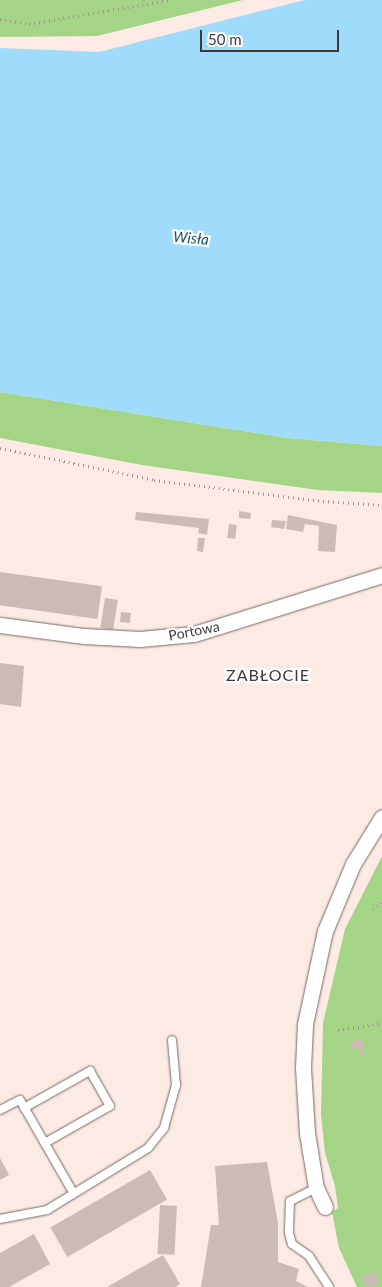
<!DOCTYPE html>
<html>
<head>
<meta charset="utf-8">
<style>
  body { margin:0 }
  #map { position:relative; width:382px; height:1287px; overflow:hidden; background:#fceae4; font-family:Lato,sans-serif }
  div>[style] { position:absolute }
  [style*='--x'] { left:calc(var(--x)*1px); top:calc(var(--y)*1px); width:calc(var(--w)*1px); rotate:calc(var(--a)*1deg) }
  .green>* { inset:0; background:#a4d586 }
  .water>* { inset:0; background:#9fdbfa }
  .building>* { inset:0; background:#ccbab4; transform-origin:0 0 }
  .path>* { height:3px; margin-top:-1.5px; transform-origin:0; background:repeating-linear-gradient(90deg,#9e928e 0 1px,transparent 0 5px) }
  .roads { filter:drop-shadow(0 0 1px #786863) drop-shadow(0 0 1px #786863) }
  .service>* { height:8px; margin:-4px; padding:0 4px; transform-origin:4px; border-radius:4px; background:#fff }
  .minor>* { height:15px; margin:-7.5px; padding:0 7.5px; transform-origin:7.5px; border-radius:7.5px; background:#fff }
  span { translate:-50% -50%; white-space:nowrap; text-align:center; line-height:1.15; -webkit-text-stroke:4.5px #fff; paint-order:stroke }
  .street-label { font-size:14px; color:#403937 }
  .water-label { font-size:15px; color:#1f4e64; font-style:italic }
  .quarter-label { font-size:16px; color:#403937; letter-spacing:1px }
  .scale { position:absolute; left:200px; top:30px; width:139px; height:22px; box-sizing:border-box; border:2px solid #403937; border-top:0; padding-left:6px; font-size:15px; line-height:18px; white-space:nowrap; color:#403937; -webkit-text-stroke:4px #fff; paint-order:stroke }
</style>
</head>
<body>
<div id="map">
  <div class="green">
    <div style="clip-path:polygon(0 0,243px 0,97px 36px,0 37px)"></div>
    <div style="clip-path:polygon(0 392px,288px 438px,382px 446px,382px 493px,318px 490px,142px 465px,0 438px)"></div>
    <div style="clip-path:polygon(382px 856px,382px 1287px,357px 1287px,339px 1248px,332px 1212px,338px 1208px,335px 1186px,325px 1153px,321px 1114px,323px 1023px,345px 929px)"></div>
  </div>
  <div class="water">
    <div style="clip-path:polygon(305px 0,382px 0,382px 446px,288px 438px,0 392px,0 48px,99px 52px)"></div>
  </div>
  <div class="building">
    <div style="clip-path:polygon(239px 511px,251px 513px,250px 519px,239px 518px)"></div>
    <div style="clip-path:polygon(136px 512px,209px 519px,207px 535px,198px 533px,199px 528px,135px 520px)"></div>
    <div style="clip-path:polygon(288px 515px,337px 525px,335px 552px,318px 551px,319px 526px,305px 524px,303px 532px,286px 529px)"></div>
    <div style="clip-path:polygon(272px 520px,286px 521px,284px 529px,271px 527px)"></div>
    <div style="left:229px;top:524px;width:8px;height:14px;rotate:7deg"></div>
    <div style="clip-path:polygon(198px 538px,205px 538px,203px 552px,197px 551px)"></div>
    <div style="left:0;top:572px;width:103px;height:33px;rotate:8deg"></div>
    <div style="left:105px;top:598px;width:13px;height:30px;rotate:9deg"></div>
    <div style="left:121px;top:612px;width:10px;height:10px;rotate:6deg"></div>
    <div style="clip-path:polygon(0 663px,24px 666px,21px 707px,0 704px)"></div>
    <div style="clip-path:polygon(362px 1039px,365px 1054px,361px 1055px,359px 1048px,352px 1049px,351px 1041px)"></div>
    <div style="clip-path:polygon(0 1158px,9px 1175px,0 1180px)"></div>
    <div style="clip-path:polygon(267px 1162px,278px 1223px,278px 1262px,299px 1269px,296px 1281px,308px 1287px,201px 1287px,211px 1225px,219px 1225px,215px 1166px)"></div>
    <div style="left:150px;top:1170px;width:34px;height:115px;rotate:60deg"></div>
    <div style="left:160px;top:1205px;width:17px;height:49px;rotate:3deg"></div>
    <div style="clip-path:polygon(34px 1234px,50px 1264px,9px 1287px,0 1287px,0 1253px)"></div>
    <div style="clip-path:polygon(163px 1255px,180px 1284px,175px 1287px,107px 1287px)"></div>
    <div style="clip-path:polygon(375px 1272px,380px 1284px,366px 1287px,362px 1277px)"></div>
  </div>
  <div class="path">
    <div style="--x:143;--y:0;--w:5;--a:68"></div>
    <div style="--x:0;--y:19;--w:29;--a:10"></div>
    <div style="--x:29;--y:24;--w:142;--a:-9.7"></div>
    <div style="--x:0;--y:448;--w:157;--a:11.7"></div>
    <div style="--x:154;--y:480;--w:170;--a:7.1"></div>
    <div style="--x:323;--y:501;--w:59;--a:3.9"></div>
    <div style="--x:373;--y:909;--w:11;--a:-38"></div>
    <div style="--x:338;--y:1030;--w:45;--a:-9"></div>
  </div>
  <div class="roads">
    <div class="service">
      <div style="--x:24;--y:1108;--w:76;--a:-29.3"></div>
      <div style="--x:90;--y:1071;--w:40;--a:60.3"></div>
      <div style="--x:110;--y:1106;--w:75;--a:150.4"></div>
      <div style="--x:0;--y:1110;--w:22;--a:-27"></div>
      <div style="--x:20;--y:1100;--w:106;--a:60.1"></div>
      <div style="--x:316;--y:1188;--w:29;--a:153"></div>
      <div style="--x:290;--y:1201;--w:32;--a:92"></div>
      <div style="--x:289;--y:1233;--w:11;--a:75"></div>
      <div style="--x:292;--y:1244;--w:21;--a:35"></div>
      <div style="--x:309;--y:1256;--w:37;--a:57"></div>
      <div style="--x:0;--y:1219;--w:48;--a:-10.8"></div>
      <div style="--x:47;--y:1210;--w:119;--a:-31.5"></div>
      <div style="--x:148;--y:1148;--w:26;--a:-51"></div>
      <div style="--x:164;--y:1128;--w:45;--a:-74.4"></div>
      <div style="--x:176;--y:1085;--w:45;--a:-95.1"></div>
    </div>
    <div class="minor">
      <div style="--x:0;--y:625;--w:85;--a:7.5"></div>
      <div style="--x:84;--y:636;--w:56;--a:3.1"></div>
      <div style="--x:140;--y:639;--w:54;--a:-5.3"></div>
      <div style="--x:194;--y:634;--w:197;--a:-17.4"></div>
      <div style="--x:325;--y:1207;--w:21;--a:-115"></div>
      <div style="--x:316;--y:1188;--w:56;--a:-99.3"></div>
      <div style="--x:307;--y:1133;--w:66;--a:-93.5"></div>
      <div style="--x:303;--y:1067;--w:43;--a:-87.3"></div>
      <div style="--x:305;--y:1024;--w:95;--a:-77.9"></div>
      <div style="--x:325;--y:931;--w:73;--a:-67.3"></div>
      <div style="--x:353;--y:864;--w:55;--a:-58.3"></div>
    </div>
  </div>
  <div class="street-label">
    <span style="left:194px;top:631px;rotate:-11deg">Portowa</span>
  </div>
  <div class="water-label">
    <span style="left:191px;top:238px;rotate:5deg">Wisła</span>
  </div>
  <div class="quarter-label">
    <span style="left:268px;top:675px">ZABŁOCIE</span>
  </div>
  <div class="scale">50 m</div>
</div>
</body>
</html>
